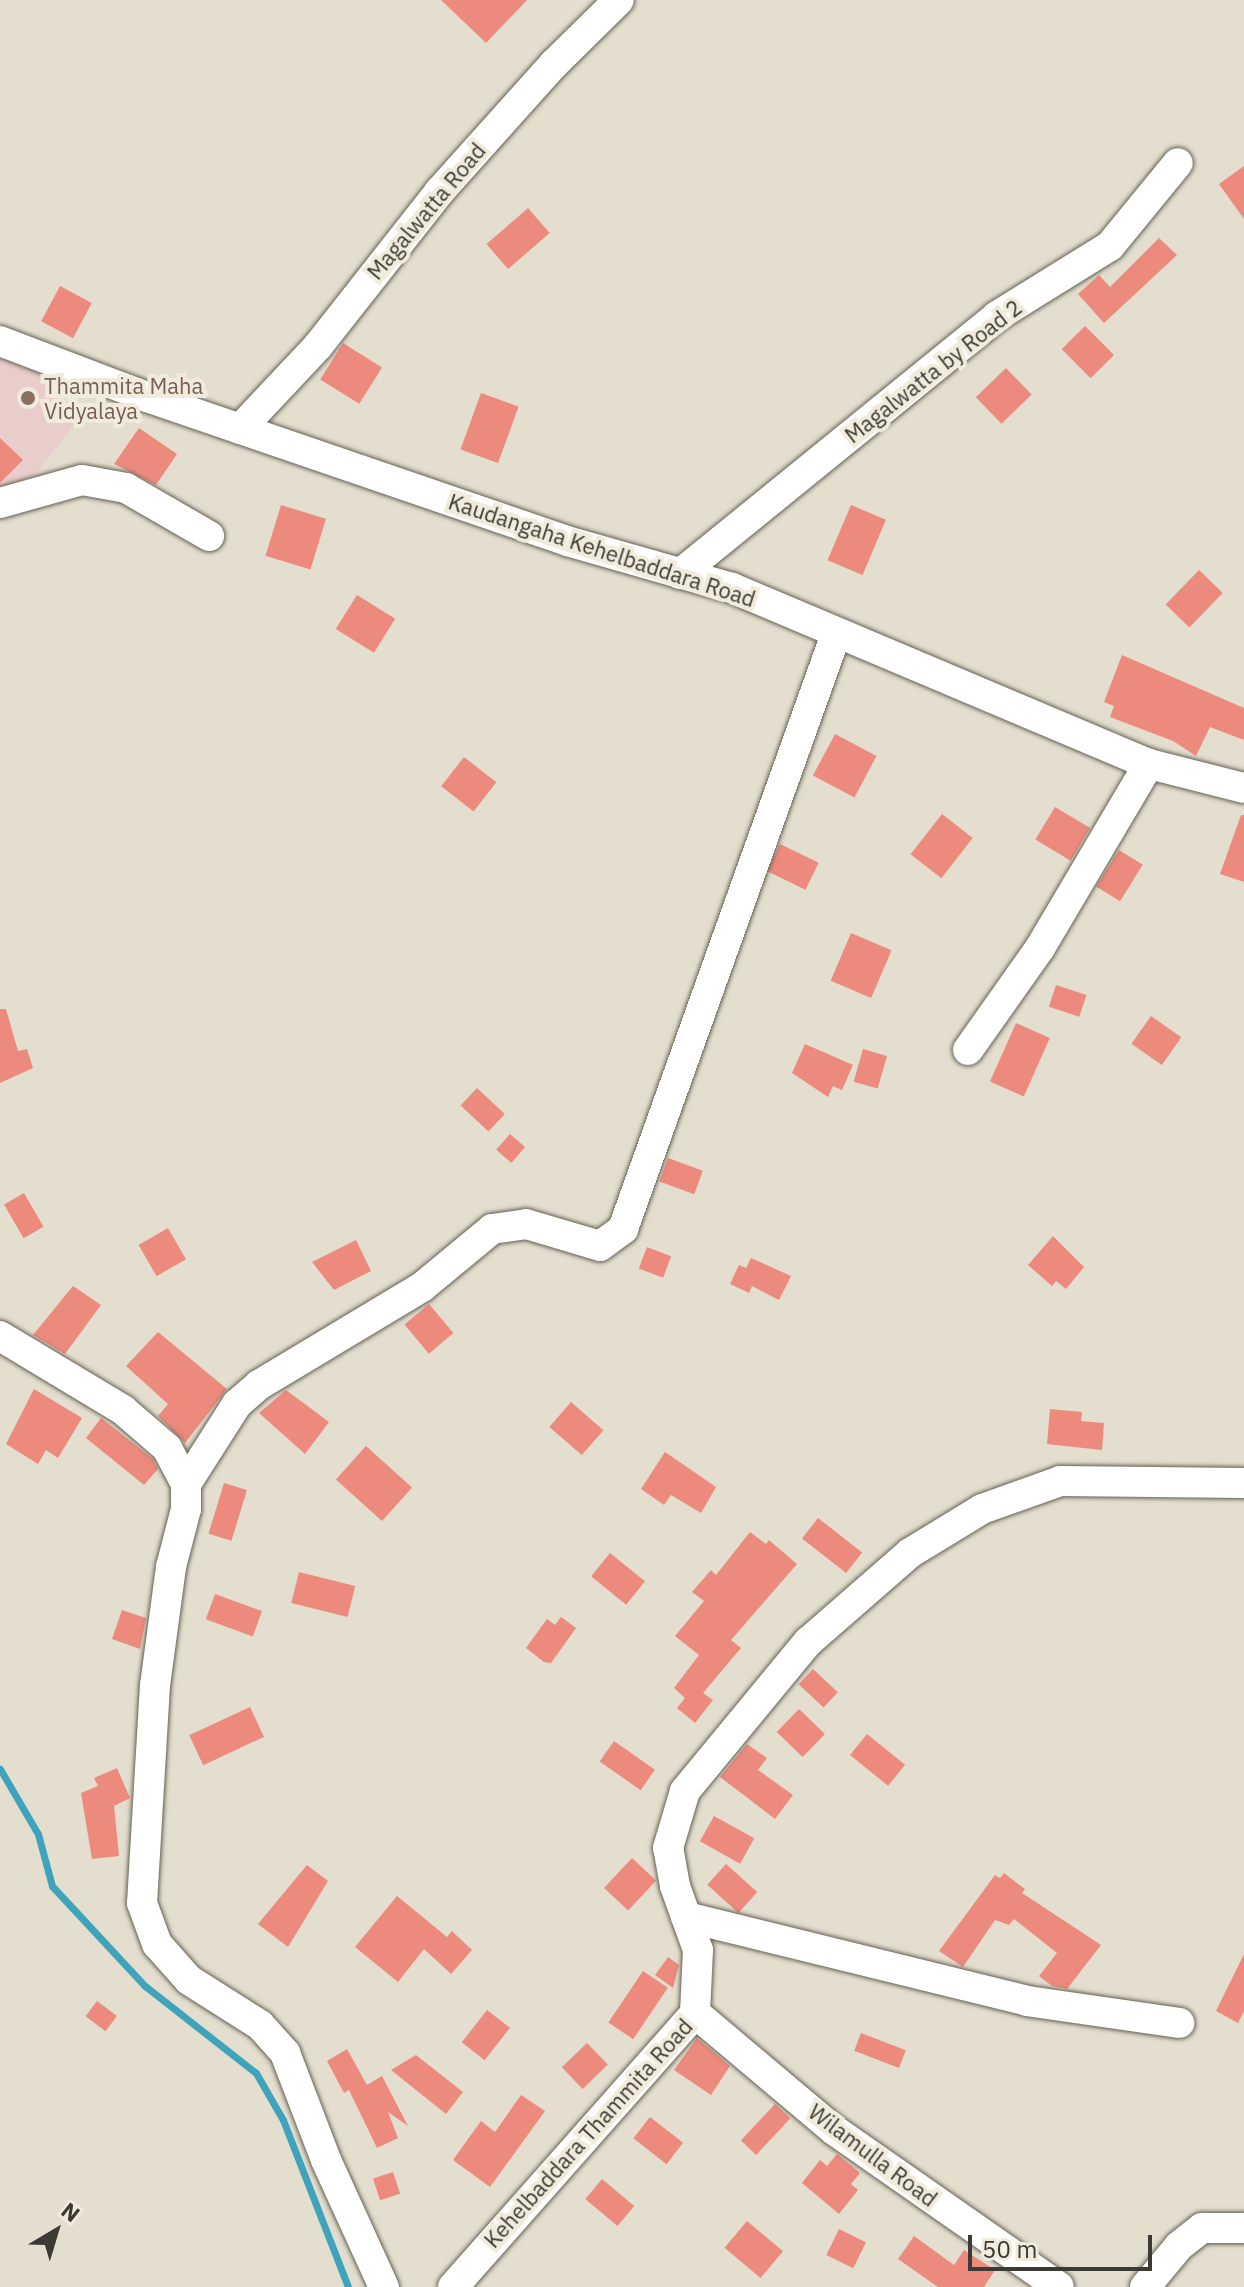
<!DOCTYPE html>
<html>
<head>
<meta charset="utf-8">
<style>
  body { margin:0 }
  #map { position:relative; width:1244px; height:2287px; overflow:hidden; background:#e3dece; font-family:"IBM Plex Sans",sans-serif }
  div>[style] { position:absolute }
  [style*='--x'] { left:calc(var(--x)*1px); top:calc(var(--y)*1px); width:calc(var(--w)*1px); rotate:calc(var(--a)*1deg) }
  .education>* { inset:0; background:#e8cdca }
  .stream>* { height:7px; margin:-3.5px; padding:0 3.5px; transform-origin:3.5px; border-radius:3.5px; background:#3fa3bc }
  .building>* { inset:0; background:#ed8a7e; transform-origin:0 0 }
  .roads { filter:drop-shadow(0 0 2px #656153) drop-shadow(0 0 2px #656153) }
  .minor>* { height:30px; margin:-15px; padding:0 15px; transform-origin:15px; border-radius:15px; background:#fff }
  .dots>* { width:22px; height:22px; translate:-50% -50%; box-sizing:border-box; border:4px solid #f0ebdb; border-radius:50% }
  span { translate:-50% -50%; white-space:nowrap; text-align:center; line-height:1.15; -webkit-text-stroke:8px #f0ebdb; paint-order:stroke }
  .street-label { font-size:22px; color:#3c3a34 }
  .education-label { font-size:22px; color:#785e54 }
  .left { translate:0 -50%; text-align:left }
  .north { position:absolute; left:16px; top:2191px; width:80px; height:80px; -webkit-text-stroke:6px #f0ebdb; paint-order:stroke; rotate:38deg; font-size:22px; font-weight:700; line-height:32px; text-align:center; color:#3c3a34 }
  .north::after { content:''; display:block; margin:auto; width:28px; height:36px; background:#3c3a34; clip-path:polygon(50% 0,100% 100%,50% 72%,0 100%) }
  .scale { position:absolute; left:968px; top:2235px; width:184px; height:36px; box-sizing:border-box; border:4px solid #3c3a34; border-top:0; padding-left:10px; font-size:24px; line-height:28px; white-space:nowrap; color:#3c3a34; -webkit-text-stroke:6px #f0ebdb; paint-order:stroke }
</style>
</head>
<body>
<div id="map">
  <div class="education">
    <div style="clip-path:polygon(0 358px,39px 371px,74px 425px,36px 473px,0 492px)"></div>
  </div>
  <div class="stream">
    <div style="--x:0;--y:1769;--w:75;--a:59.7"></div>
    <div style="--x:38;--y:1834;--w:54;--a:74.9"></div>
    <div style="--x:52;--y:1886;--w:137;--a:47.1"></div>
    <div style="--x:145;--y:1986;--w:141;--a:38.1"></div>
    <div style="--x:256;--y:2073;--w:54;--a:60.1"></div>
    <div style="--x:283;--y:2120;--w:179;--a:68.7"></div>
  </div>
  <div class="building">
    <div style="clip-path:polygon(441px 0,527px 0,486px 43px)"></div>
    <div style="clip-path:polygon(1244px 166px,1244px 219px,1219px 184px)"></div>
    <div style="left:528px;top:208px;width:33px;height:55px;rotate:49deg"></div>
    <div style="clip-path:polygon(1159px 238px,1177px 255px,1104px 323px,1078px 294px,1099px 275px,1110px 287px)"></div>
    <div style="left:60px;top:286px;width:36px;height:40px;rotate:28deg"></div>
    <div style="left:1085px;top:326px;width:41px;height:33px;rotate:45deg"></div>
    <div style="left:343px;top:343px;width:46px;height:43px;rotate:32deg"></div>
    <div style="left:1006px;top:368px;width:37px;height:42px;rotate:46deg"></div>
    <div style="left:481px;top:393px;width:40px;height:60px;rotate:20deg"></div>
    <div style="clip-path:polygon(139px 428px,177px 454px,156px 485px,114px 464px)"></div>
    <div style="clip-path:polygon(0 438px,23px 460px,0 483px)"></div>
    <div style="left:281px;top:505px;width:47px;height:53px;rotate:17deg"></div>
    <div style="left:851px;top:505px;width:38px;height:60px;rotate:23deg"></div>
    <div style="left:1199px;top:570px;width:33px;height:48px;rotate:44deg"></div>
    <div style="left:357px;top:595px;width:45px;height:40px;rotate:32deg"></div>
    <div style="clip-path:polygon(1122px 655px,1244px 708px,1244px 740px,1210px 727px,1196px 756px,1173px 741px,1110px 717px,1114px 706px,1104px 702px)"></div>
    <div style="left:835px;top:734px;width:47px;height:47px;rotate:28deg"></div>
    <div style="left:464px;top:757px;width:41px;height:37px;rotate:38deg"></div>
    <div style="left:1055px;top:807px;width:41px;height:38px;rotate:31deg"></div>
    <div style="left:942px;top:814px;width:39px;height:51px;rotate:38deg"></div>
    <div style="clip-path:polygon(1241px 815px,1244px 815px,1244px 882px,1220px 874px)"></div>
    <div style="left:780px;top:844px;width:43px;height:30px;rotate:26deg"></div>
    <div style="left:1119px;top:850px;width:28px;height:43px;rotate:32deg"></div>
    <div style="left:851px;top:933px;width:44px;height:52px;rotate:23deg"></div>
    <div style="left:1056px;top:985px;width:32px;height:23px;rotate:18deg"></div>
    <div style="clip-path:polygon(0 1009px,6px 1009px,18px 1051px,27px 1049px,33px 1068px,0 1083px)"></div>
    <div style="left:1151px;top:1016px;width:37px;height:34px;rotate:35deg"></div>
    <div style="left:1016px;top:1023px;width:37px;height:64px;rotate:24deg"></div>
    <div style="clip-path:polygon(805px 1044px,853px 1065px,842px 1090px,833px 1086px,828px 1097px,792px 1073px)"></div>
    <div style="left:863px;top:1049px;width:25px;height:34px;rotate:16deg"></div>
    <div style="left:477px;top:1088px;width:38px;height:24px;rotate:43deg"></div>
    <div style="left:510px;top:1134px;width:20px;height:21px;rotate:41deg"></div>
    <div style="left:668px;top:1158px;width:37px;height:25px;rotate:20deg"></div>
    <div style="left:24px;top:1193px;width:39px;height:23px;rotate:60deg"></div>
    <div style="left:168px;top:1228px;width:36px;height:34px;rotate:60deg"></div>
    <div style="clip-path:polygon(1053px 1236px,1084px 1267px,1066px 1289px,1056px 1281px,1052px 1286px,1028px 1265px)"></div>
    <div style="clip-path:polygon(356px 1240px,371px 1271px,334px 1290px,312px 1262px)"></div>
    <div style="left:647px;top:1247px;width:26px;height:23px;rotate:21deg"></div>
    <div style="clip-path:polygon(751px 1258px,791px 1276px,779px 1300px,752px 1286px,749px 1293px,730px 1284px,739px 1265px,746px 1268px)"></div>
    <div style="clip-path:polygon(73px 1286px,101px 1305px,65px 1354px,33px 1335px)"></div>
    <div style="left:429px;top:1304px;width:38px;height:32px;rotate:50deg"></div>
    <div style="clip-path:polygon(158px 1332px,227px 1389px,185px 1443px,158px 1416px,168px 1404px,126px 1366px)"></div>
    <div style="clip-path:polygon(34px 1389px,82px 1418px,58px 1458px,46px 1450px,38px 1464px,6px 1444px)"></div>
    <div style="clip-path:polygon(286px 1390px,329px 1422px,305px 1454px,259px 1413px)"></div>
    <div style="left:571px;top:1402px;width:43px;height:33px;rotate:41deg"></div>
    <div style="clip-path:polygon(1050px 1409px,1082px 1412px,1081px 1421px,1104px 1423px,1102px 1450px,1047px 1444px)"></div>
    <div style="clip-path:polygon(101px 1418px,153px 1459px,158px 1469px,144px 1485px,86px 1438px)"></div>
    <div style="left:366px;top:1446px;width:62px;height:45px;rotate:42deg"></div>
    <div style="clip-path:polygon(665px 1452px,716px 1487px,701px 1513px,671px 1495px,664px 1505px,641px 1489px)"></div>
    <div style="left:224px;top:1483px;width:24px;height:53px;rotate:17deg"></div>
    <div style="left:818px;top:1518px;width:56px;height:26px;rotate:38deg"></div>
    <div style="clip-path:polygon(750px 1532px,766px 1544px,769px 1540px,797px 1564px,731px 1640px,741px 1648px,703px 1693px,713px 1700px,695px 1723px,677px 1708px,685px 1698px,674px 1688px,699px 1655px,675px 1636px,704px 1601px,692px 1592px,711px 1570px,716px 1575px)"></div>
    <div style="left:610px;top:1553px;width:45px;height:30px;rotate:39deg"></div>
    <div style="left:299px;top:1572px;width:58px;height:32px;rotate:14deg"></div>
    <div style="left:215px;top:1594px;width:50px;height:27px;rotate:20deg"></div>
    <div style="clip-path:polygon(122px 1610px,146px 1618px,140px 1649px,112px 1639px)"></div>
    <div style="clip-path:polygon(561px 1617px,576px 1628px,551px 1663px,544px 1662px,526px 1648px,547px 1619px,555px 1625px)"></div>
    <div style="left:813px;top:1669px;width:34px;height:21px;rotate:43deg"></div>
    <div style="left:250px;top:1707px;width:33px;height:67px;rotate:65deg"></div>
    <div style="left:799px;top:1709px;width:36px;height:32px;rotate:44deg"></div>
    <div style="left:867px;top:1734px;width:49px;height:27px;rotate:39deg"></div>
    <div style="left:614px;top:1741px;width:50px;height:25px;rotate:35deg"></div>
    <div style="clip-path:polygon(747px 1744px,767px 1758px,758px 1770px,793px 1795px,775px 1819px,720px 1777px)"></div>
    <div style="clip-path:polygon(117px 1768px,130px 1798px,114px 1806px,119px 1856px,92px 1859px,81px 1793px,98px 1786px,94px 1778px)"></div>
    <div style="left:714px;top:1816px;width:46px;height:29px;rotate:29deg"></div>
    <div style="left:632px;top:1858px;width:33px;height:41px;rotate:43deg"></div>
    <div style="left:726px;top:1864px;width:42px;height:28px;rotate:42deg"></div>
    <div style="clip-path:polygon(307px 1865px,328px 1881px,288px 1947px,258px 1924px)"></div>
    <div style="clip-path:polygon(1004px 1873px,1025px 1889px,1022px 1893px,1101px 1945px,1067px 1989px,1052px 1986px,1039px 1976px,1057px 1953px,1014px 1919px,1009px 1925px,995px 1920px,963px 1967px,939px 1951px,995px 1875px,1000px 1878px)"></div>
    <div style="clip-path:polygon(397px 1896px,447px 1937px,452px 1931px,472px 1950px,451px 1974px,424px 1949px,398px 1982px,355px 1947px)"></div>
    <div style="clip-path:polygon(1244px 1954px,1244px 2011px,1238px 2023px,1216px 2011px)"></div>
    <div style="clip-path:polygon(668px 1957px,679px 1965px,673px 1988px,655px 1975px)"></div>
    <div style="left:643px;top:1971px;width:30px;height:62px;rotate:34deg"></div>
    <div style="left:97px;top:2001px;width:25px;height:19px;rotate:37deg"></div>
    <div style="left:487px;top:2010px;width:29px;height:41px;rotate:38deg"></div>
    <div style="left:861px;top:2033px;width:48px;height:19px;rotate:21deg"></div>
    <div style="clip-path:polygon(697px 2038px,730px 2066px,711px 2095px,674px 2070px)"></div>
    <div style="left:587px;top:2043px;width:30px;height:35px;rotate:46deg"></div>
    <div style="clip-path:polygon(347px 2049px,367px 2085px,382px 2076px,408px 2126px,388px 2112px,398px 2138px,377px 2148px,349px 2090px,344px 2093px,327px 2061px)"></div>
    <div style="clip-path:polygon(416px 2055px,463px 2092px,446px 2114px,391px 2070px)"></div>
    <div style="clip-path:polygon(521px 2095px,545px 2111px,490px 2187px,453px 2160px,481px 2121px,495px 2132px)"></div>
    <div style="left:775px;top:2104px;width:21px;height:50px;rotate:43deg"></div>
    <div style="left:650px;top:2117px;width:42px;height:27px;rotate:38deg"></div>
    <div style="clip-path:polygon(837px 2154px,860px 2173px,851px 2184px,858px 2190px,839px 2214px,802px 2183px,820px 2160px,827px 2166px)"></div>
    <div style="left:393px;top:2172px;width:23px;height:21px;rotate:72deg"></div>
    <div style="left:602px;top:2179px;width:42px;height:26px;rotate:40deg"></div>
    <div style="left:747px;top:2221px;width:47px;height:35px;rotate:40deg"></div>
    <div style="left:839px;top:2229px;width:30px;height:29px;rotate:26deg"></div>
    <div style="clip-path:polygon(914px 2236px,954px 2265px,964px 2250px,995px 2270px,984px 2287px,938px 2287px,898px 2259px)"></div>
  </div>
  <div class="roads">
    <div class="minor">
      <div style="--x:0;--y:341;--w:157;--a:20.9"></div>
      <div style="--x:147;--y:397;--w:444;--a:18.9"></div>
      <div style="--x:567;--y:541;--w:172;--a:15.9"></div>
      <div style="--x:732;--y:588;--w:453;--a:22.9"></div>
      <div style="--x:1149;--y:764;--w:98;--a:14.2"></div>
      <div style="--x:240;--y:429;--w:114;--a:-46.8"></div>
      <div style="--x:318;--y:346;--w:196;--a:-51.8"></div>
      <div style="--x:439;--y:192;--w:172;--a:-48.1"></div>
      <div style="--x:554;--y:64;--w:91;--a:-44.6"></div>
      <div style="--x:0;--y:503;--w:85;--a:-15.7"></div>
      <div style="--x:82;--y:480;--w:45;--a:10.3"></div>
      <div style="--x:126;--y:488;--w:96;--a:30"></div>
      <div style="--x:680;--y:574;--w:409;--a:-39.1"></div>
      <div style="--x:997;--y:316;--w:133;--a:-31.8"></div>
      <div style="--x:1110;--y:246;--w:107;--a:-50.7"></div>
      <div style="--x:968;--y:1050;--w:125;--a:-54.8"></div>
      <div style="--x:1040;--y:948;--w:214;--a:-59.4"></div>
      <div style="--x:0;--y:1336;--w:144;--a:31"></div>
      <div style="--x:123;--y:1410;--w:58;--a:40.8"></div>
      <div style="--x:167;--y:1448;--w:41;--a:62.2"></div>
      <div style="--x:186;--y:1484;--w:25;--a:90"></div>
      <div style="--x:186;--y:1509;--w:60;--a:104.5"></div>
      <div style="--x:171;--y:1567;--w:119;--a:97.7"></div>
      <div style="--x:155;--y:1685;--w:218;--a:93.4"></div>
      <div style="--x:142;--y:1903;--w:44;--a:69.9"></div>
      <div style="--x:157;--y:1944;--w:48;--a:48.4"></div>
      <div style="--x:189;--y:1980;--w:84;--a:32.4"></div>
      <div style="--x:260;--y:2025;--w:38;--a:48"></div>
      <div style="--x:285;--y:2053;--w:115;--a:69"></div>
      <div style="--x:326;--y:2160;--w:140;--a:65.5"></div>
      <div style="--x:186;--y:1484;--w:95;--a:-57.5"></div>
      <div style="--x:237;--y:1404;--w:29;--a:-41"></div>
      <div style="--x:259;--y:1385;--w:190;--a:-31"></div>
      <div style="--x:422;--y:1287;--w:91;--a:-39.6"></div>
      <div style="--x:492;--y:1229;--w:34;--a:-8"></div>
      <div style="--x:526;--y:1224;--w:77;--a:16.6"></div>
      <div style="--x:600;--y:1246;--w:29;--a:-36"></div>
      <div style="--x:623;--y:1229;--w:632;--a:-70.3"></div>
      <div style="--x:686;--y:1917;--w:351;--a:13.8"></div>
      <div style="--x:1027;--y:2001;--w:154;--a:8.2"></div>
      <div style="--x:695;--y:2013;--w:182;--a:40.1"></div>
      <div style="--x:834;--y:2130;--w:274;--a:34.9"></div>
      <div style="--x:453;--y:2287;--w:366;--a:-48.5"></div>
      <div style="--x:695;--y:2013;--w:63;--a:-87.3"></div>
      <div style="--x:698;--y:1950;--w:68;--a:-109.8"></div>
      <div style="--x:675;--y:1886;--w:39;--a:-100"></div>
      <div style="--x:668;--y:1848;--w:59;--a:-73.4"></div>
      <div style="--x:685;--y:1791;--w:193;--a:-50.5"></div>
      <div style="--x:808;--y:1642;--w:135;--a:-41.1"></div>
      <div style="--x:910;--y:1553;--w:84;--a:-31.4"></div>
      <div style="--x:982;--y:1509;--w:83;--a:-19.7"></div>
      <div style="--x:1060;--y:1481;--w:184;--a:0.6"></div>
      <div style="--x:1145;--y:2287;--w:53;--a:-50.3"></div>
      <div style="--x:1179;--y:2246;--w:29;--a:-38"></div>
      <div style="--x:1202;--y:2228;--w:42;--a:0"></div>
    </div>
  </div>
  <div class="dots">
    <div style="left:28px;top:398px;background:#8d6e63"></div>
  </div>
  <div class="street-label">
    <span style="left:426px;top:211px;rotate:-50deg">Magalwatta Road</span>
    <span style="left:933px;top:371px;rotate:-38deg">Magalwatta by Road 2</span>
    <span style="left:602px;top:550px;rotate:18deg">Kaudangaha Kehelbaddara Road</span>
    <span style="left:588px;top:2133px;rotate:-48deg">Kehelbaddara Thammita Road</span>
    <span style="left:873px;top:2155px;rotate:37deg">Wilamulla Road</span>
  </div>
  <div class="education-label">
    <span class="left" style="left:44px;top:398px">Thammita Maha<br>Vidyalaya</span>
  </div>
  <div class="north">N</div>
  <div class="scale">50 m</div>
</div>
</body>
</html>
